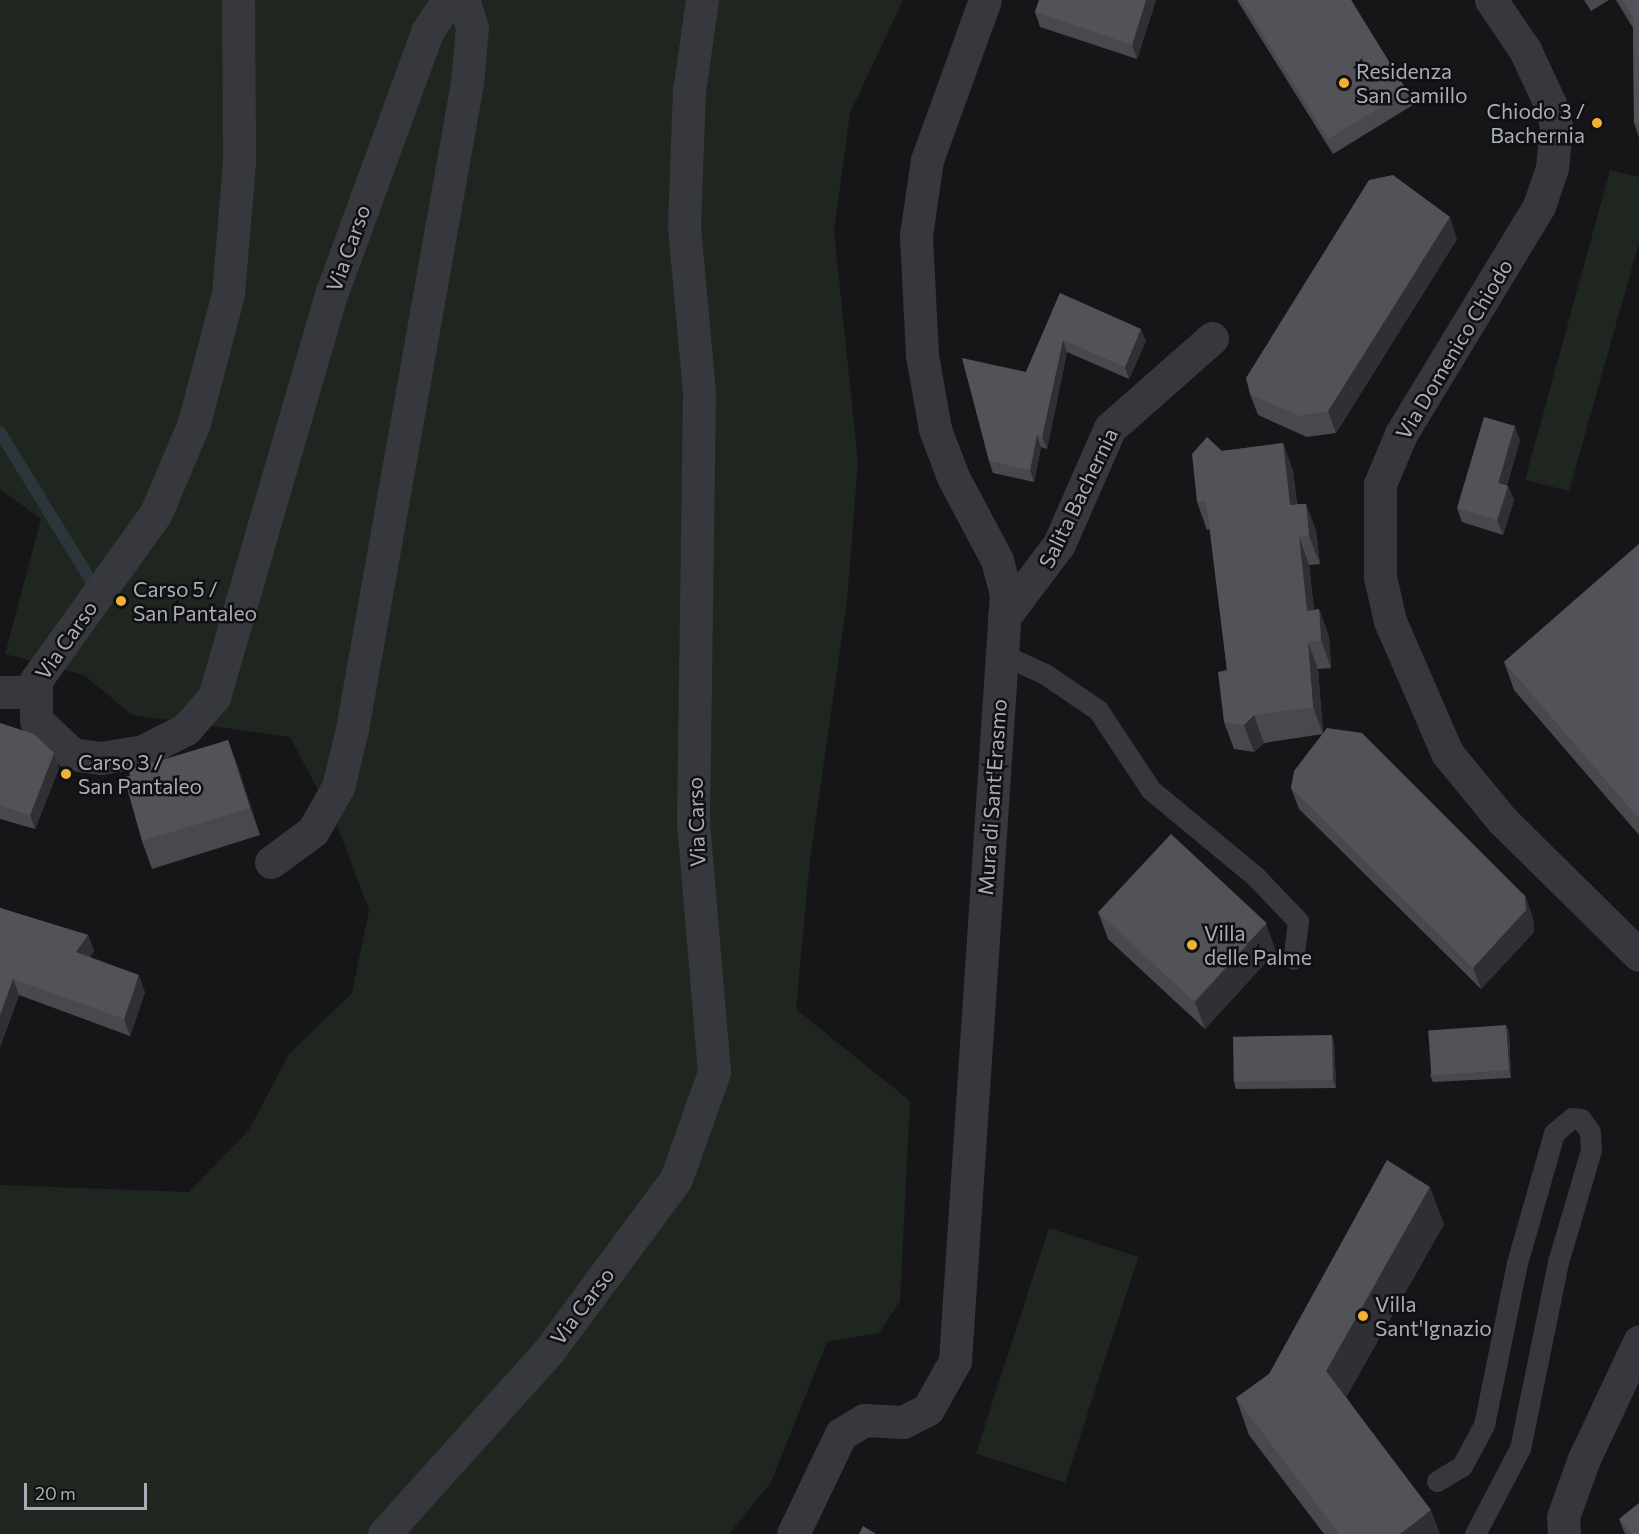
<!DOCTYPE html>
<html>
<head>
<meta charset="utf-8">
<style>
  body { margin:0 }
  #map { position:relative; width:1639px; height:1534px; overflow:hidden; background:#161618; font-family:Commissioner,sans-serif }
  div>[style] { position:absolute }
  [style*='--x'] { left:calc(var(--x)*1px); top:calc(var(--y)*1px); width:calc(var(--w)*1px); rotate:calc(var(--a)*1deg) }
  .green>* { inset:0; background:#1e261f; transform-origin:0 0 }
  .stream>* { height:12px; margin:-6px; padding:0 6px; transform-origin:6px; border-radius:6px; background:#2c353c }
  .service>* { height:21px; margin:-10.5px; padding:0 10.5px; transform-origin:10.5px; border-radius:10.5px; background:#37383d }
  .minor>* { height:33px; margin:-16.5px; padding:0 16.5px; transform-origin:16.5px; border-radius:16.5px; background:#37383d }
  .wall>* { inset:0; background:#47494d }
  .shaded-wall>* { inset:0; background:#2f3033 }
  .building>* { inset:0; background:#525359; transform-origin:0 0 }
  .dots>* { width:16px; height:16px; translate:-50% -50%; box-sizing:border-box; border:3px solid #111113; border-radius:50% }
  span { translate:-50% -50%; white-space:nowrap; text-align:center; line-height:1.15; -webkit-text-stroke:5px #111113; paint-order:stroke }
  .poi-label { font-size:21px; color:#a8adb8 }
  .left { translate:0 -50%; text-align:left }
  .right { translate:-100% -50%; text-align:right }
  .street-label { font-size:21px; color:#a8adb8 }
  .scale { position:absolute; left:24px; top:1483px; width:123px; height:27px; box-sizing:border-box; border:3px solid #a8adb8; border-top:0; padding-left:8px; font-size:18px; line-height:21px; white-space:nowrap; color:#a8adb8; -webkit-text-stroke:4px #111113; paint-order:stroke }
</style>
</head>
<body>
<div id="map">
  <div class="green">
    <div style="clip-path:polygon(0 0,903px 0,850px 113px,834px 231px,858px 462px,847px 601px,810px 859px,796px 1009px,910px 1101px,900px 1301px,879px 1333px,827px 1342px,771px 1482px,729px 1534px,0 1534px,0 1185px,189px 1192px,249px 1130px,289px 1054px,352px 993px,369px 910px,338px 828px,290px 737px,132px 715px,84px 675px,5px 654px,41px 519px,0 489px)"></div>
    <div style="clip-path:polygon(1610px 170px,1639px 177px,1639px 243px,1569px 491px,1525px 480px)"></div>
    <div style="left:1049px;top:1228px;width:94px;height:237px;rotate:18deg"></div>
  </div>
  <div class="stream">
    <div style="--x:0;--y:432;--w:180;--a:58.6"></div>
  </div>
  <div class="service">
    <div style="--x:1001;--y:654;--w:48;--a:24.4"></div>
    <div style="--x:1045;--y:674;--w:64;--a:34.2"></div>
    <div style="--x:1098;--y:710;--w:96;--a:56.5"></div>
    <div style="--x:1151;--y:790;--w:136;--a:39.6"></div>
    <div style="--x:1256;--y:877;--w:61;--a:46.3"></div>
    <div style="--x:1298;--y:921;--w:38;--a:97"></div>
    <div style="--x:1437;--y:1481;--w:29;--a:-31"></div>
    <div style="--x:1462;--y:1466;--w:47;--a:-61.8"></div>
    <div style="--x:1484;--y:1425;--w:165;--a:-78.5"></div>
    <div style="--x:1517;--y:1263;--w:135;--a:-74.1"></div>
    <div style="--x:1554;--y:1133;--w:23;--a:-40"></div>
    <div style="--x:1572;--y:1118;--w:9;--a:6"></div>
    <div style="--x:1581;--y:1119;--w:16;--a:55"></div>
    <div style="--x:1590;--y:1132;--w:18;--a:87"></div>
    <div style="--x:1591;--y:1150;--w:117;--a:106.4"></div>
    <div style="--x:1558;--y:1262;--w:190;--a:101.5"></div>
    <div style="--x:1520;--y:1448;--w:97;--a:117.6"></div>
  </div>
  <div class="minor">
    <div style="--x:238;--y:0;--w:163;--a:89.6"></div>
    <div style="--x:239;--y:163;--w:131;--a:94.8"></div>
    <div style="--x:228;--y:294;--w:133;--a:104.8"></div>
    <div style="--x:194;--y:423;--w:98;--a:112.9"></div>
    <div style="--x:156;--y:513;--w:206;--a:125.7"></div>
    <div style="--x:36;--y:680;--w:40;--a:90"></div>
    <div style="--x:36;--y:720;--w:50;--a:43.4"></div>
    <div style="--x:72;--y:754;--w:29;--a:8"></div>
    <div style="--x:101;--y:758;--w:43;--a:-9.5"></div>
    <div style="--x:143;--y:751;--w:48;--a:-27.1"></div>
    <div style="--x:186;--y:729;--w:43;--a:-48.8"></div>
    <div style="--x:214;--y:697;--w:422;--a:-73.8"></div>
    <div style="--x:332;--y:292;--w:277;--a:-69.9"></div>
    <div style="--x:427;--y:32;--w:38;--a:-57"></div>
    <div style="--x:1491;--y:0;--w:60;--a:55.8"></div>
    <div style="--x:1525;--y:50;--w:62;--a:65.1"></div>
    <div style="--x:1551;--y:106;--w:21;--a:76"></div>
    <div style="--x:1556;--y:126;--w:42;--a:95.4"></div>
    <div style="--x:1552;--y:168;--w:40;--a:108.9"></div>
    <div style="--x:1539;--y:206;--w:267;--a:121.2"></div>
    <div style="--x:1401;--y:434;--w:54;--a:112.8"></div>
    <div style="--x:1380;--y:484;--w:93;--a:90"></div>
    <div style="--x:1380;--y:577;--w:45;--a:77.2"></div>
    <div style="--x:1390;--y:621;--w:144;--a:66.6"></div>
    <div style="--x:1447;--y:753;--w:87;--a:50.6"></div>
    <div style="--x:1502;--y:820;--w:192;--a:44.6"></div>
    <div style="--x:1004;--y:617;--w:91;--a:-53"></div>
    <div style="--x:1059;--y:544;--w:127;--a:-66.3"></div>
    <div style="--x:1110;--y:428;--w:136;--a:-41.4"></div>
    <div style="--x:0;--y:692;--w:33;--a:0"></div>
    <div style="--x:271;--y:862;--w:52;--a:-36.4"></div>
    <div style="--x:313;--y:831;--w:51;--a:-60.4"></div>
    <div style="--x:338;--y:787;--w:60;--a:-76.4"></div>
    <div style="--x:352;--y:729;--w:656;--a:-79.91"></div>
    <div style="--x:467;--y:83;--w:56;--a:-84.9"></div>
    <div style="--x:472;--y:27;--w:28;--a:-108"></div>
    <div style="--x:384;--y:1534;--w:245;--a:-48"></div>
    <div style="--x:548;--y:1352;--w:215;--a:-53.5"></div>
    <div style="--x:676;--y:1179;--w:114;--a:-70.4"></div>
    <div style="--x:714;--y:1072;--w:250;--a:-94.8"></div>
    <div style="--x:693;--y:823;--w:431;--a:-89.2"></div>
    <div style="--x:699;--y:392;--w:167;--a:-95.2"></div>
    <div style="--x:684;--y:226;--w:134;--a:-87.9"></div>
    <div style="--x:689;--y:92;--w:93;--a:-82"></div>
    <div style="--x:793;--y:1534;--w:111;--a:-64.4"></div>
    <div style="--x:841;--y:1434;--w:27;--a:-31"></div>
    <div style="--x:864;--y:1420;--w:39;--a:3"></div>
    <div style="--x:903;--y:1422;--w:28;--a:-27"></div>
    <div style="--x:928;--y:1409;--w:55;--a:-60.6"></div>
    <div style="--x:955;--y:1361;--w:769;--a:-86.2"></div>
    <div style="--x:1006;--y:594;--w:35;--a:-105"></div>
    <div style="--x:997;--y:560;--w:94;--a:-117.9"></div>
    <div style="--x:953;--y:477;--w:51;--a:-110.6"></div>
    <div style="--x:935;--y:429;--w:75;--a:-100"></div>
    <div style="--x:922;--y:355;--w:120;--a:-92.9"></div>
    <div style="--x:916;--y:235;--w:76;--a:-81.7"></div>
    <div style="--x:927;--y:160;--w:170;--a:-70.1"></div>
    <div style="--x:1564;--y:1534;--w:17;--a:-93"></div>
    <div style="--x:1563;--y:1517;--w:59;--a:-70.3"></div>
    <div style="--x:1583;--y:1461;--w:132;--a:-64.8"></div>
  </div>
  <div class="wall">
    <div style="clip-path:polygon(1039px 0,1156px 0,1137px 59px,1040px 27px,1035px 12px)"></div>
    <div style="clip-path:polygon(1237px 0,1351px 0,1407px 91px,1413px 105px,1333px 154px)"></div>
    <div style="clip-path:polygon(1584px 0,1609px 0,1591px 11px)"></div>
    <div style="clip-path:polygon(1616px 0,1639px 0,1639px 138px,1634px 123px,1633px 28px)"></div>
    <div style="clip-path:polygon(1457px 239px,1336px 433px,1307px 437px,1258px 415px,1250px 394px)"></div>
    <div style="clip-path:polygon(1060px 293px,1146px 341px,1129px 379px,1067px 352px,1047px 449px,1041px 447px,1034px 482px,993px 473px,989px 461px,1026px 372px)"></div>
    <div style="clip-path:polygon(1520px 440px,1507px 485px,1514px 500px,1503px 535px,1462px 522px,1457px 508px)"></div>
    <div style="clip-path:polygon(1283px 443px,1293px 471px,1297px 504px,1306px 504px,1316px 531px,1320px 564px,1309px 565px,1314px 610px,1319px 609px,1329px 637px,1331px 668px,1318px 669px,1323px 733px,1525px 896px,1533px 918px,1534px 932px,1481px 989px,1299px 809px,1291px 788px,1323px 734px,1264px 743px,1254px 752px,1234px 749px,1224px 722px,1227px 670px,1210px 529px,1207px 530px,1197px 502px,1222px 451px)"></div>
    <div style="clip-path:polygon(1639px 544px,1639px 835px,1514px 690px,1504px 662px)"></div>
    <div style="clip-path:polygon(0 723px,54px 753px,59px 768px,35px 829px,0 819px)"></div>
    <div style="clip-path:polygon(228px 740px,238px 767px,260px 835px,152px 869px,142px 841px,130px 776px)"></div>
    <div style="clip-path:polygon(0 908px,88px 935px,94px 951px,90px 957px,145px 992px,130px 1036px,19px 995px,0 1047px)"></div>
    <div style="clip-path:polygon(1098px 912px,1276px 951px,1205px 1029px,1108px 939px)"></div>
    <div style="clip-path:polygon(1506px 1025px,1509px 1032px,1511px 1078px,1433px 1082px,1430px 1075px)"></div>
    <div style="clip-path:polygon(1334px 1042px,1336px 1088px,1236px 1089px,1234px 1082px)"></div>
    <div style="clip-path:polygon(1444px 1224px,1346px 1397px,1440px 1534px,1324px 1534px,1249px 1435px,1236px 1398px,1269px 1374px)"></div>
    <div style="clip-path:polygon(1619px 1519px,1639px 1534px,1625px 1534px)"></div>
  </div>
  <div class="shaded-wall">
    <div style="clip-path:polygon(1146px 0,1156px 0,1137px 59px,1132px 45px)"></div>
    <div style="clip-path:polygon(1450px 217px,1457px 239px,1336px 433px,1328px 411px)"></div>
    <div style="clip-path:polygon(1141px 329px,1146px 341px,1129px 379px,1125px 367px)"></div>
    <div style="clip-path:polygon(1063px 340px,1067px 352px,1047px 449px,1042px 437px)"></div>
    <div style="clip-path:polygon(1515px 426px,1520px 440px,1503px 497px,1498px 483px)"></div>
    <div style="clip-path:polygon(1037px 435px,1041px 447px,1034px 482px,1030px 470px)"></div>
    <div style="clip-path:polygon(1283px 443px,1293px 471px,1300px 532px,1290px 505px)"></div>
    <div style="clip-path:polygon(1508px 486px,1514px 500px,1503px 535px,1497px 520px)"></div>
    <div style="clip-path:polygon(1306px 504px,1316px 531px,1320px 564px,1309px 536px)"></div>
    <div style="clip-path:polygon(1299px 537px,1309px 565px,1317px 638px,1307px 611px)"></div>
    <div style="clip-path:polygon(1319px 609px,1329px 637px,1331px 668px,1321px 640px)"></div>
    <div style="clip-path:polygon(1308px 642px,1318px 669px,1323px 734px,1313px 707px)"></div>
    <div style="clip-path:polygon(1254px 715px,1264px 743px,1254px 752px,1244px 725px)"></div>
    <div style="clip-path:polygon(228px 740px,238px 767px,260px 835px,250px 808px)"></div>
    <div style="clip-path:polygon(54px 753px,59px 768px,35px 829px,30px 815px)"></div>
    <div style="clip-path:polygon(1525px 896px,1533px 918px,1534px 932px,1481px 989px,1473px 968px)"></div>
    <div style="clip-path:polygon(1266px 924px,1276px 951px,1205px 1029px,1195px 1002px)"></div>
    <div style="clip-path:polygon(88px 935px,94px 951px,82px 968px,76px 952px)"></div>
    <div style="clip-path:polygon(139px 975px,145px 992px,130px 1036px,124px 1019px)"></div>
    <div style="clip-path:polygon(13px 979px,19px 995px,0 1047px,0 1015px)"></div>
    <div style="clip-path:polygon(1506px 1025px,1509px 1032px,1511px 1078px,1509px 1070px)"></div>
    <div style="clip-path:polygon(1332px 1035px,1334px 1042px,1336px 1088px,1333px 1080px)"></div>
    <div style="clip-path:polygon(1430px 1187px,1444px 1224px,1340px 1408px,1326px 1371px)"></div>
    <div style="clip-path:polygon(1431px 1510px,1440px 1534px,1400px 1534px)"></div>
  </div>
  <div class="building">
    <div style="clip-path:polygon(1039px 0,1146px 0,1132px 45px,1035px 12px)"></div>
    <div style="clip-path:polygon(1241px 0,1351px 0,1407px 91px,1328px 139px)"></div>
    <div style="clip-path:polygon(1622px 0,1639px 0,1639px 123px,1634px 123px,1633px 18px)"></div>
    <div style="clip-path:polygon(1393px 175px,1450px 217px,1328px 411px,1299px 416px,1250px 394px,1246px 378px,1369px 180px)"></div>
    <div style="clip-path:polygon(1060px 293px,1141px 329px,1125px 367px,1063px 340px,1042px 437px,1037px 435px,1030px 470px,989px 461px,962px 358px,1026px 372px)"></div>
    <div style="clip-path:polygon(1484px 417px,1515px 426px,1498px 483px,1508px 486px,1497px 520px,1457px 508px)"></div>
    <div style="clip-path:polygon(1207px 437px,1222px 451px,1283px 443px,1290px 505px,1306px 504px,1309px 536px,1299px 537px,1307px 611px,1319px 609px,1321px 640px,1308px 642px,1313px 707px,1254px 715px,1244px 725px,1224px 722px,1218px 672px,1227px 670px,1206px 501px,1197px 502px,1192px 454px)"></div>
    <div style="clip-path:polygon(1639px 544px,1639px 819px,1504px 662px)"></div>
    <div style="clip-path:polygon(0 723px,34px 734px,54px 753px,30px 815px,0 806px)"></div>
    <div style="clip-path:polygon(1327px 728px,1362px 733px,1525px 896px,1526px 910px,1473px 968px,1291px 788px,1294px 771px)"></div>
    <div style="clip-path:polygon(228px 740px,250px 808px,142px 841px,124px 777px,130px 776px,129px 770px)"></div>
    <div style="left:1171px;top:834px;width:131px;height:107px;rotate:43deg"></div>
    <div style="clip-path:polygon(0 908px,88px 935px,76px 952px,139px 975px,124px 1019px,13px 979px,0 1015px)"></div>
    <div style="left:1506px;top:1025px;width:45px;height:78px;rotate:86deg"></div>
    <div style="left:1332px;top:1035px;width:45px;height:99px;rotate:89deg"></div>
    <div style="clip-path:polygon(1387px 1160px,1430px 1187px,1326px 1371px,1431px 1510px,1400px 1534px,1339px 1534px,1236px 1398px,1269px 1374px)"></div>
    <div style="clip-path:polygon(1639px 1503px,1639px 1534px,1632px 1534px,1619px 1519px)"></div>
    <div style="clip-path:polygon(863px 1526px,876px 1534px,859px 1534px)"></div>
  </div>
  <div class="dots">
    <div style="left:1344px;top:83px;background:#f2b134"></div>
    <div style="left:1597px;top:123px;background:#f2b134"></div>
    <div style="left:121px;top:601px;background:#f2b134"></div>
    <div style="left:66px;top:774px;background:#f2b134"></div>
    <div style="left:1192px;top:945px;background:#f2b134"></div>
    <div style="left:1363px;top:1316px;background:#f2b134"></div>
  </div>
  <div class="poi-label">
    <span class="left" style="left:1356px;top:83px">Residenza<br>San Camillo</span>
    <span class="right" style="left:1585px;top:123px">Chiodo 3 /<br>Bachernia</span>
    <span class="left" style="left:133px;top:601px">Carso 5 /<br>San Pantaleo</span>
    <span class="left" style="left:78px;top:774px">Carso 3 /<br>San Pantaleo</span>
    <span class="left" style="left:1204px;top:945px">Villa<br>delle Palme</span>
    <span class="left" style="left:1375px;top:1316px">Villa<br>Sant'Ignazio</span>
  </div>
  <div class="street-label">
    <span style="left:348px;top:248px;rotate:-70deg">Via Carso</span>
    <span style="left:1454px;top:349px;rotate:-59deg">Via Domenico Chiodo</span>
    <span style="left:1078px;top:498px;rotate:-64deg">Salita Bachernia</span>
    <span style="left:66px;top:640px;rotate:-55deg">Via Carso</span>
    <span style="left:992px;top:797px;rotate:-86deg">Mura di Sant'Erasmo</span>
    <span style="left:696px;top:822px;rotate:-92deg">Via Carso</span>
    <span style="left:582px;top:1306px;rotate:-53deg">Via Carso</span>
  </div>
  <div class="scale">20 m</div>
</div>
</body>
</html>
